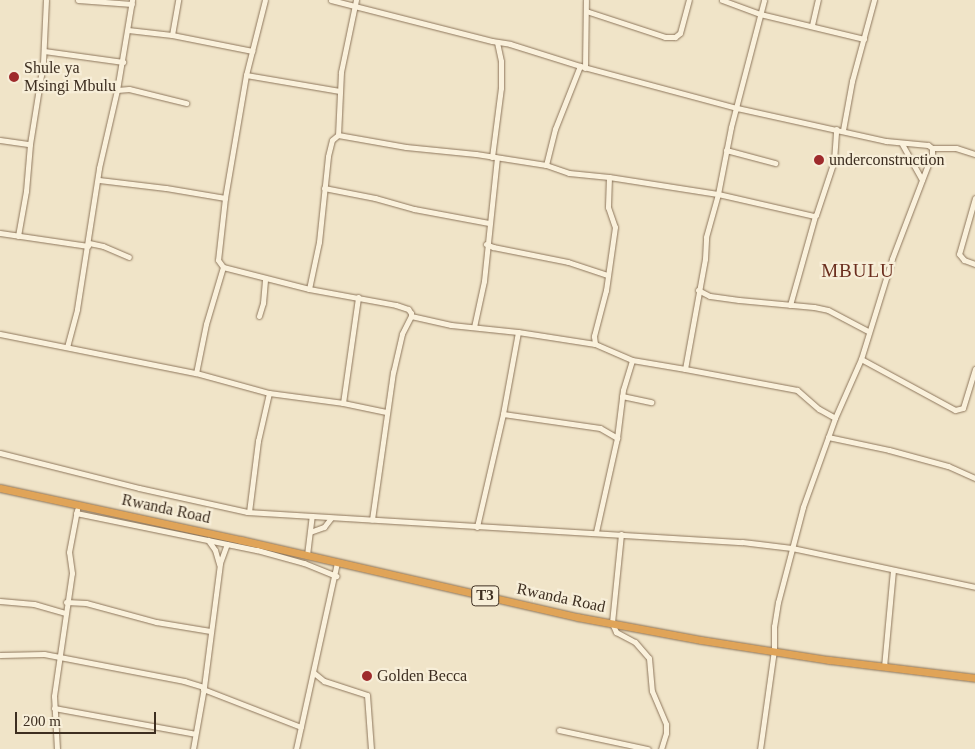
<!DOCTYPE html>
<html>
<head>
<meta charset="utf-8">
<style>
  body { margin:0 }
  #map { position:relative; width:975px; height:749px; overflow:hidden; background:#f0e4c8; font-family:"Times New Roman",serif }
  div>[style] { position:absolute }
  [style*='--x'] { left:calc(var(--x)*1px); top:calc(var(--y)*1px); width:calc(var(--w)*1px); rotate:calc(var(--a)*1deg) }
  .roads { filter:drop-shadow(0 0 1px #8d765c) drop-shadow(0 0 1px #8d765c) }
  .minor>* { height:5px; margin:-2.5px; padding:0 2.5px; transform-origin:2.5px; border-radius:2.5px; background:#faf1dc }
  .highway>* { height:7px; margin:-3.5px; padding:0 3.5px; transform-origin:3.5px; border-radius:3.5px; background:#e0a458 }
  .dots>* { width:14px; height:14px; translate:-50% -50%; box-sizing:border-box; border:2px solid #f7eed8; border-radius:50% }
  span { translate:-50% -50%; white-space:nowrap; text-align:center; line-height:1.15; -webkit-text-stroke:4.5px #f7eed8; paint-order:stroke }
  .shield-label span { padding:1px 4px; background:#f7eed8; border:1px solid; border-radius:4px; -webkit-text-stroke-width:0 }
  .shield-label { font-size:15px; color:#3d2e20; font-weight:700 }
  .poi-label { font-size:16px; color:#3d2e20 }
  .left { translate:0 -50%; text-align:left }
  .street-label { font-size:16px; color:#3d2e20 }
  .quarter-label { font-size:19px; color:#6b2e1e; letter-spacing:1px }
  .scale { position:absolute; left:15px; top:712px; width:141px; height:22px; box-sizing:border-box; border:2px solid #3d2e20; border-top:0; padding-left:6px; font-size:15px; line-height:18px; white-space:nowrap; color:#3d2e20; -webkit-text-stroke:4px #f7eed8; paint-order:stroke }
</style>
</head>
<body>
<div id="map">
  <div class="roads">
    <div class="minor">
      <div style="--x:78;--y:0;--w:54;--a:4.2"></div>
      <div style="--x:331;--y:0;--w:166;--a:14.3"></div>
      <div style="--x:492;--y:41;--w:18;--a:9"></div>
      <div style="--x:510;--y:44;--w:73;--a:17.4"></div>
      <div style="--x:580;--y:66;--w:163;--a:15"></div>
      <div style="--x:737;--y:108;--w:153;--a:12.5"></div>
      <div style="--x:886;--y:141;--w:42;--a:5.4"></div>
      <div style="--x:928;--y:145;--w:5;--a:37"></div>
      <div style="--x:932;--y:148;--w:6;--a:90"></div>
      <div style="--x:932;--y:154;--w:112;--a:110.9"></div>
      <div style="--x:892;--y:259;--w:105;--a:107.2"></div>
      <div style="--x:861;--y:359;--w:64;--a:113.8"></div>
      <div style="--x:835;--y:418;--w:95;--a:109.8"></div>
      <div style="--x:803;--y:507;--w:98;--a:104.7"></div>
      <div style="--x:778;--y:602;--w:24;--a:99"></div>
      <div style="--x:774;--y:626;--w:24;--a:90"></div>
      <div style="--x:774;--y:650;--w:100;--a:98"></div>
      <div style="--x:356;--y:0;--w:74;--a:101.8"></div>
      <div style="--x:341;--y:72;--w:63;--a:92.7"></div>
      <div style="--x:338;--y:135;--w:69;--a:10"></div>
      <div style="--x:406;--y:147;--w:70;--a:5.7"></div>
      <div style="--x:476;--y:154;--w:71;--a:8.9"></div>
      <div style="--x:546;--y:165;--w:24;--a:19"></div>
      <div style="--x:569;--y:173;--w:40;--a:5.7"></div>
      <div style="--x:609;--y:177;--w:110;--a:8.9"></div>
      <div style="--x:718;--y:194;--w:98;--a:12.9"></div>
      <div style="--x:814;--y:216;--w:2;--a:-27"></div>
      <div style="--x:816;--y:215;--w:57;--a:-71.6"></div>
      <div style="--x:834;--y:161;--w:32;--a:-86"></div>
      <div style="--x:722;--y:0;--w:40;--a:20.2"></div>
      <div style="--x:760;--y:14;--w:107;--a:13.5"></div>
      <div style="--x:586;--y:11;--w:83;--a:18.2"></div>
      <div style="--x:665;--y:37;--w:10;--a:0"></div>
      <div style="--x:675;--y:37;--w:6;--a:-39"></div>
      <div style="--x:680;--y:33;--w:34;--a:-75"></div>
      <div style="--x:812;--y:25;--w:26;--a:-77"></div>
      <div style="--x:128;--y:30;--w:44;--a:6.5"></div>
      <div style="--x:172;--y:35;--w:82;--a:11.3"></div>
      <div style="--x:172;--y:35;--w:36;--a:-80"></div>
      <div style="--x:44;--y:51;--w:80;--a:7.9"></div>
      <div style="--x:585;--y:68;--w:68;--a:-89.2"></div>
      <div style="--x:246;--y:75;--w:95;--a:9.7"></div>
      <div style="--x:117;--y:90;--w:12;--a:-5"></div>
      <div style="--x:129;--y:89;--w:59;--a:13.8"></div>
      <div style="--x:843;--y:130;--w:50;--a:-79.6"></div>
      <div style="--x:852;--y:81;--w:84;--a:-74.8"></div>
      <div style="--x:0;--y:140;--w:30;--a:8"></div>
      <div style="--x:902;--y:144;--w:41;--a:60.9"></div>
      <div style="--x:932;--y:148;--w:24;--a:0"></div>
      <div style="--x:956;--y:148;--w:20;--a:18"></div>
      <div style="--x:726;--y:150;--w:51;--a:14.9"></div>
      <div style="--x:492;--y:157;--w:70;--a:-82.6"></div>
      <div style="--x:501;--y:88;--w:27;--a:-90"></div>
      <div style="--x:501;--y:61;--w:19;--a:-102"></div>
      <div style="--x:546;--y:165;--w:37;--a:-76"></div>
      <div style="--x:555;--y:129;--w:68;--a:-68.4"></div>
      <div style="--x:609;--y:177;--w:30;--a:92"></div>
      <div style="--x:608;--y:207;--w:21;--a:71"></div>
      <div style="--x:615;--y:227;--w:64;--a:98.1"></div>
      <div style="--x:606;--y:290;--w:48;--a:104.6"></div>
      <div style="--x:594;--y:336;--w:8;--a:83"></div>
      <div style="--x:595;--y:344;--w:40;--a:23.4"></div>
      <div style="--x:99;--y:180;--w:67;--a:6.8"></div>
      <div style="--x:166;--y:188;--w:60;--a:9.6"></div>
      <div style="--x:225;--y:198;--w:125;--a:-80.3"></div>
      <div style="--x:246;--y:75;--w:77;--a:-75.8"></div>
      <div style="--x:324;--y:188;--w:52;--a:11.1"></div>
      <div style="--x:375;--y:198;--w:41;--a:15.8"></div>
      <div style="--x:414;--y:209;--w:76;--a:10.6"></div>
      <div style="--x:225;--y:198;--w:62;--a:96.4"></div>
      <div style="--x:218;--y:260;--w:9;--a:54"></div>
      <div style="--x:223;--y:267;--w:89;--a:14.3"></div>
      <div style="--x:309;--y:289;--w:88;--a:10.4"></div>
      <div style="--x:396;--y:305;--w:13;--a:18"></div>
      <div style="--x:408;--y:309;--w:5;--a:53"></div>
      <div style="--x:411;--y:313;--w:3;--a:90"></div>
      <div style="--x:411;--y:316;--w:20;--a:117"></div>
      <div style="--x:402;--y:334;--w:39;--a:103"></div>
      <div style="--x:393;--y:372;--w:149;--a:98.1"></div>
      <div style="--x:975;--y:198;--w:58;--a:105.9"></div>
      <div style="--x:959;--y:254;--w:8;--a:50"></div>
      <div style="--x:964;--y:260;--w:12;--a:20"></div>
      <div style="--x:0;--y:233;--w:89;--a:8.4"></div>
      <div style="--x:18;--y:236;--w:46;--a:-79.9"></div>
      <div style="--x:26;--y:191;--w:47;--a:-85.1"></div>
      <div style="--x:30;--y:144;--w:82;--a:-80.9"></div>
      <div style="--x:43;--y:63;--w:63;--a:-87.3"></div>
      <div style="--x:89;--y:243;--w:14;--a:12"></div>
      <div style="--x:103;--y:246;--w:28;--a:23"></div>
      <div style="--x:486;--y:244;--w:8;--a:23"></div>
      <div style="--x:493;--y:247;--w:76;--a:11.3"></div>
      <div style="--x:568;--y:262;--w:41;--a:18.4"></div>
      <div style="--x:223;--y:267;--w:59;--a:106.6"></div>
      <div style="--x:206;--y:324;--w:50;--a:101.5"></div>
      <div style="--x:196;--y:373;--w:76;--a:15.3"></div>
      <div style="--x:309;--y:289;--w:48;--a:-78"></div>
      <div style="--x:319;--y:242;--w:86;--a:-84"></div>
      <div style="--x:328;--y:156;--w:16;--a:-76"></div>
      <div style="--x:332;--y:140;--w:8;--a:-40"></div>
      <div style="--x:698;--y:290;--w:13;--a:27"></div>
      <div style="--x:710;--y:296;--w:29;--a:8"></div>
      <div style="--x:739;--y:300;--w:75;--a:5.3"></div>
      <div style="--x:814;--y:307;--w:14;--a:12"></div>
      <div style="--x:828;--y:310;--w:45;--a:27.7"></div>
      <div style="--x:790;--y:305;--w:92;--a:-74.3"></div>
      <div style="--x:259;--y:316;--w:14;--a:-73"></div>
      <div style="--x:263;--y:303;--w:24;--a:-85"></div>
      <div style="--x:411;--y:316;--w:41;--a:12.7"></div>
      <div style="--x:451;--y:325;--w:67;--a:6"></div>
      <div style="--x:518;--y:332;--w:83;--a:100.4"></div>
      <div style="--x:503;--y:414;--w:116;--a:103"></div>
      <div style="--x:474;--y:327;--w:47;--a:-77.7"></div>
      <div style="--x:484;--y:281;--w:124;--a:-84"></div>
      <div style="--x:518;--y:332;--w:78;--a:8.9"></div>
      <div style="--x:0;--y:334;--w:200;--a:11.3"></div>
      <div style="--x:67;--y:347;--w:39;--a:-75"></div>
      <div style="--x:77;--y:309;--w:143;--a:-81.1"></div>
      <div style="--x:99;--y:168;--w:80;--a:-77"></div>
      <div style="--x:117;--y:90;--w:91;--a:-80.5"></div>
      <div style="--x:861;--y:359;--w:107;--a:28.5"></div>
      <div style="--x:955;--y:410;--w:8;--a:-14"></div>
      <div style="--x:963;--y:408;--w:41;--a:-72.9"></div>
      <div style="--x:685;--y:369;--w:114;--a:10.6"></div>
      <div style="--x:797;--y:390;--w:29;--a:41"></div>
      <div style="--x:819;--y:409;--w:18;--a:29"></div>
      <div style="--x:622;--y:396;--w:30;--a:12"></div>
      <div style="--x:343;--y:403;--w:107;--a:-81.9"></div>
      <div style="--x:503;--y:414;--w:98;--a:8.2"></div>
      <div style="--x:600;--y:428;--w:20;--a:30"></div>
      <div style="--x:828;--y:437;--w:62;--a:12"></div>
      <div style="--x:889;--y:450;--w:61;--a:15.2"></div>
      <div style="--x:948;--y:466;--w:30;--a:24"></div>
      <div style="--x:0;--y:453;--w:143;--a:14.1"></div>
      <div style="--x:139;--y:488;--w:111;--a:12.5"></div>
      <div style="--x:247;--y:512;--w:496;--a:3.5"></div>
      <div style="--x:742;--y:542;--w:50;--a:6.8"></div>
      <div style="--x:792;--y:548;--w:187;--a:12"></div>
      <div style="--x:249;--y:512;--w:72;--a:-82.8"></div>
      <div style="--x:258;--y:441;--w:49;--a:-77.1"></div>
      <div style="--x:269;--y:393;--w:75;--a:7.7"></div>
      <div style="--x:343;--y:403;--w:44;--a:11.8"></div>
      <div style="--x:76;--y:513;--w:185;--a:11.6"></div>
      <div style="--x:257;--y:550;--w:49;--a:15.5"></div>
      <div style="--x:304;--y:563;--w:35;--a:22"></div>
      <div style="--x:310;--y:532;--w:15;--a:-20"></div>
      <div style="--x:324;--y:527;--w:11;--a:-52"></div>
      <div style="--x:596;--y:532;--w:96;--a:-77.4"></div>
      <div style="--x:617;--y:438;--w:48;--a:-82.9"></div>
      <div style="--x:623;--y:390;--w:31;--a:-73"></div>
      <div style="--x:632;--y:360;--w:54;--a:9.6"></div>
      <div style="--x:685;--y:369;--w:112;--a:-79.7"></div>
      <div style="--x:705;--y:259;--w:22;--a:-87"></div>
      <div style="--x:706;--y:237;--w:45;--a:-74.4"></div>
      <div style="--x:718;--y:194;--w:68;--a:-79"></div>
      <div style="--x:731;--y:127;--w:131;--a:-75.4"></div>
      <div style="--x:621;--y:534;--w:89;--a:95.8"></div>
      <div style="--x:612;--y:623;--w:10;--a:66"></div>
      <div style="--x:616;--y:632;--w:21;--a:28"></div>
      <div style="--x:635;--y:642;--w:21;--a:49"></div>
      <div style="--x:649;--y:658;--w:33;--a:85"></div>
      <div style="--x:652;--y:691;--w:36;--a:67"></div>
      <div style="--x:666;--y:724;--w:9;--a:90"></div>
      <div style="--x:666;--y:733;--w:17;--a:107"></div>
      <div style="--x:208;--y:540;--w:12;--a:55"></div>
      <div style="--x:215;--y:550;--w:15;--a:74"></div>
      <div style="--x:307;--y:555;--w:38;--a:-83"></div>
      <div style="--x:0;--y:601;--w:34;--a:5"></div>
      <div style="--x:34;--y:604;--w:32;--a:16"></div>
      <div style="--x:66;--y:602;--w:20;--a:3"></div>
      <div style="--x:86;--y:603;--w:73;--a:15.2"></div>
      <div style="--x:156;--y:622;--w:55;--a:9.5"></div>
      <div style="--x:0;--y:655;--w:44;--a:-1.3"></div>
      <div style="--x:44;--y:654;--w:143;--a:10.9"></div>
      <div style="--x:184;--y:681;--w:21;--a:17"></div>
      <div style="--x:884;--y:667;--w:97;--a:-84.7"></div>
      <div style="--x:314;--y:673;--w:13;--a:39"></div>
      <div style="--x:324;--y:681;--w:45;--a:18"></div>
      <div style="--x:367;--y:695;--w:54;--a:85.8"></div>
      <div style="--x:203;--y:689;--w:105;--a:21.2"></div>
      <div style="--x:54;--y:708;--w:143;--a:10.4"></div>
      <div style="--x:559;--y:730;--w:91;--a:12.1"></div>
      <div style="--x:57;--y:749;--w:53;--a:-93.2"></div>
      <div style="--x:54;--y:696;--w:124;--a:-81.7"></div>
      <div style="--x:72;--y:573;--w:21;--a:-98"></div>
      <div style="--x:69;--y:552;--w:43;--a:-79.2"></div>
      <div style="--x:193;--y:749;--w:63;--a:-79.9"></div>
      <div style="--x:204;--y:687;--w:125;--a:-82.6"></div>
      <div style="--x:220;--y:563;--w:20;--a:-70"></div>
      <div style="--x:296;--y:749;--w:191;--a:-77.6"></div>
    </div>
    <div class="highway">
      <div style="--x:0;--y:488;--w:247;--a:12.2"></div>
      <div style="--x:241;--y:540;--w:345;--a:12.9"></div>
      <div style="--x:577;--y:617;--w:126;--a:10.5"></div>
      <div style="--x:701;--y:640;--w:130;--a:8.9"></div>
      <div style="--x:829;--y:660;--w:147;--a:7"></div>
    </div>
  </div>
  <div class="dots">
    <div style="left:14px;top:77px;background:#9e2a2b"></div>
    <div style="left:819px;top:160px;background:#9e2a2b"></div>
    <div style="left:367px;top:676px;background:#9e2a2b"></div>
  </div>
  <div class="shield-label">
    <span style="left:485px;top:596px">T3</span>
  </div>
  <div class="poi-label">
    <span class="left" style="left:24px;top:77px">Shule ya<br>Msingi Mbulu</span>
    <span class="left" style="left:829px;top:160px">underconstruction</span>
    <span class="left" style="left:377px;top:676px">Golden Becca</span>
  </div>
  <div class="street-label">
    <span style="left:166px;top:509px;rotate:12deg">Rwanda Road</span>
    <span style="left:561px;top:598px;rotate:12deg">Rwanda Road</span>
  </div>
  <div class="quarter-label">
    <span style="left:858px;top:271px">MBULU</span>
  </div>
  <div class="scale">200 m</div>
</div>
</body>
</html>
